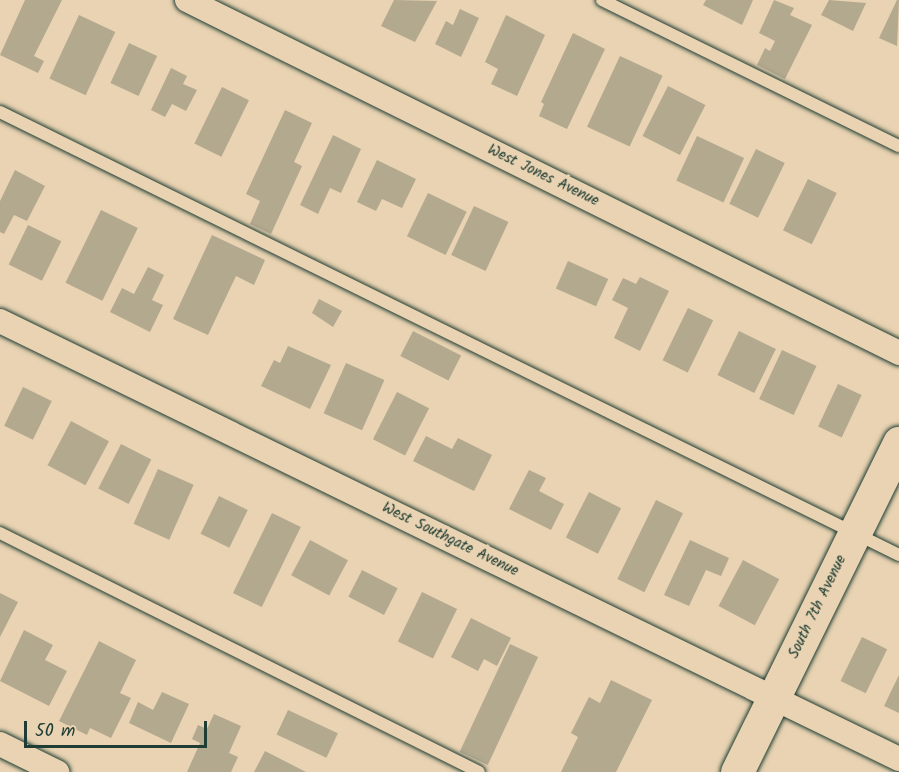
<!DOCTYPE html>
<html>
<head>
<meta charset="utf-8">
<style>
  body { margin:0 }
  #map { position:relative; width:899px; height:772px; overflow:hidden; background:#e9d3b2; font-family:Kalam,sans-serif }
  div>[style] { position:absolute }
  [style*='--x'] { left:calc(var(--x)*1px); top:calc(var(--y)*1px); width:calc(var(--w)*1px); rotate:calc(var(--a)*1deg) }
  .building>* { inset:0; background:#b2a98f; transform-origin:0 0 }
  .roads { filter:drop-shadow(0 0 2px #1f3d34) drop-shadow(0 0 2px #1f3d34) }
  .service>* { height:12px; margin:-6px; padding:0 6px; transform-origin:6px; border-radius:6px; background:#e9d3b2 }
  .minor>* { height:24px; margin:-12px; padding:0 12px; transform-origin:12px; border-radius:12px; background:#e9d3b2 }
  .secondary>* { height:33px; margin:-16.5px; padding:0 16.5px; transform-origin:16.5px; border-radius:16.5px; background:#e9d3b2 }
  span { translate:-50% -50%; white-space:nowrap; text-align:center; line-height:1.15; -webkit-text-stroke:6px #e9d3b2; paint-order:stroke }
  .street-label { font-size:15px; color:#1f3d34 }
  .scale { position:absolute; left:24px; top:721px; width:183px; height:27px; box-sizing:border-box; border:3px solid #1f3d34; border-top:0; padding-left:8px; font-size:18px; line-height:21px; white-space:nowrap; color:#1f3d34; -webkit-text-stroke:4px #e9d3b2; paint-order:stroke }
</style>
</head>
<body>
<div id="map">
  <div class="building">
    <div style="clip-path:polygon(25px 0,62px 0,34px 56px,44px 61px,38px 73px,0 55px)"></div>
    <div style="clip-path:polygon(394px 0,437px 1px,415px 42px,381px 26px)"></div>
    <div style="clip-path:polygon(706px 0,753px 0,742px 25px,703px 5px)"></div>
    <div style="clip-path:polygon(774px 0,794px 8px,790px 15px,812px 25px,785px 79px,757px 65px,765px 48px,770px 51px,775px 41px,759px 33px)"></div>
    <div style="clip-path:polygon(829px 0,866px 3px,853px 31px,821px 15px)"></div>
    <div style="clip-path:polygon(897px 0,899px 0,897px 46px,879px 38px)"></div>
    <div style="clip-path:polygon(460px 9px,479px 18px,461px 57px,435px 44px,446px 21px,453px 25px)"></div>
    <div style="left:79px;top:15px;width:40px;height:70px;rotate:25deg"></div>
    <div style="clip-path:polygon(506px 15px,545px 35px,517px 96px,491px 84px,498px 69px,485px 62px)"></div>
    <div style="clip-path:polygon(573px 33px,605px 49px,567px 129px,539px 116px,544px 104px,541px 102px)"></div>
    <div style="left:129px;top:43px;width:31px;height:44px;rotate:25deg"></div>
    <div style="left:620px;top:56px;width:47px;height:78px;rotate:25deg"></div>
    <div style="clip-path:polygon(171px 68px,187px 76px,183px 84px,197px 90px,186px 111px,172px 104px,165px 117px,151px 110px)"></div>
    <div style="left:668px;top:86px;width:42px;height:56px;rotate:27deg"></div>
    <div style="left:222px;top:87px;width:30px;height:63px;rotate:26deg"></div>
    <div style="clip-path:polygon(285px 110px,312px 123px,294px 162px,302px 166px,271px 234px,250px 224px,260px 201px,246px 194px)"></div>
    <div style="clip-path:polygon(333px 135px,361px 149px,341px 193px,330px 188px,318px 214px,300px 205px)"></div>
    <div style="left:697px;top:136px;width:52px;height:49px;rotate:25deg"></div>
    <div style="left:756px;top:149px;width:32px;height:61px;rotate:26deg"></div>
    <div style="clip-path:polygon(377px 160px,416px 179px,402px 208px,382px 199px,376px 211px,357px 202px)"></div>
    <div style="clip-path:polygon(15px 170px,45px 186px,27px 221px,14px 215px,4px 234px,0 232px,0 201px)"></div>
    <div style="left:808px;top:179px;width:32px;height:57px;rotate:26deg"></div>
    <div style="left:428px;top:193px;width:43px;height:48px;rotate:26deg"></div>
    <div style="left:474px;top:206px;width:38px;height:54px;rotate:25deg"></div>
    <div style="left:101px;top:210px;width:41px;height:81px;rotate:26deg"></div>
    <div style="left:28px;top:225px;width:37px;height:44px;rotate:26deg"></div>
    <div style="clip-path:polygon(212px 235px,265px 260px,254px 285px,236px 276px,208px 335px,173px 319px)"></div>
    <div style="left:568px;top:261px;width:44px;height:30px;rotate:24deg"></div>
    <div style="clip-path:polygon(148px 267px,164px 275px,152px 300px,163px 305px,150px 332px,110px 312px,122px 288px,134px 294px)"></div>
    <div style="clip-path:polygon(640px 277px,669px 291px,640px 351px,614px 338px,628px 308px,612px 300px,623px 278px,636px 284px)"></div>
    <div style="clip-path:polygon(319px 299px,342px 311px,333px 327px,312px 313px)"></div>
    <div style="left:688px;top:308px;width:28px;height:58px;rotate:26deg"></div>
    <div style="left:413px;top:331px;width:54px;height:28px;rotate:27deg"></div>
    <div style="left:739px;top:331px;width:41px;height:49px;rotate:26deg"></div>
    <div style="clip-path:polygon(288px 346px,331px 365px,310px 409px,261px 386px,274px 360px,280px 363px)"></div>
    <div style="left:782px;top:350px;width:38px;height:54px;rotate:25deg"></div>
    <div style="left:346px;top:363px;width:42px;height:55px;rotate:24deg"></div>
    <div style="left:838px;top:384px;width:26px;height:47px;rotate:25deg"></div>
    <div style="left:23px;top:387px;width:32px;height:43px;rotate:26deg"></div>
    <div style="left:397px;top:392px;width:36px;height:53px;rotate:27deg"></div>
    <div style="left:71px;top:421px;width:43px;height:50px;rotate:28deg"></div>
    <div style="clip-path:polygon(426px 436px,452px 449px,458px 438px,492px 455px,474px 491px,413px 461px)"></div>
    <div style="left:121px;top:444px;width:34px;height:50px;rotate:27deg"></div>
    <div style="left:158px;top:469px;width:39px;height:60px;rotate:24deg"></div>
    <div style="clip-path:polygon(529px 470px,546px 478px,539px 491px,564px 504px,551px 530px,509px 509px)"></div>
    <div style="left:589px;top:492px;width:36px;height:51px;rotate:27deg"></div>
    <div style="left:219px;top:496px;width:32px;height:42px;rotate:26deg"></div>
    <div style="left:656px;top:500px;width:30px;height:88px;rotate:26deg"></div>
    <div style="left:272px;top:513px;width:32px;height:89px;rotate:26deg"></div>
    <div style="left:310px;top:540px;width:43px;height:40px;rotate:28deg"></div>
    <div style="clip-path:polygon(690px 540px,729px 558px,721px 576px,706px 570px,689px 606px,664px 595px)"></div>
    <div style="left:743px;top:560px;width:41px;height:52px;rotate:28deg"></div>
    <div style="left:362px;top:570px;width:40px;height:30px;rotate:27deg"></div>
    <div style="left:422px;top:592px;width:39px;height:55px;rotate:26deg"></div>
    <div style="clip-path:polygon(0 593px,18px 602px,0 637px)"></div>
    <div style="clip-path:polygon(471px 618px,511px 638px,497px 666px,484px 659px,478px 671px,451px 657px)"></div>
    <div style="clip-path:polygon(24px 630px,53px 645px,45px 660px,67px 671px,49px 706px,0 681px)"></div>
    <div style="left:862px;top:637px;width:28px;height:49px;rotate:26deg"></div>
    <div style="clip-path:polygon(99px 641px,136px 660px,120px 693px,131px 698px,111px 738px,90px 728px,87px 735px,59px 721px)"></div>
    <div style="left:510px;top:644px;width:31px;height:119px;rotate:25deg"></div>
    <div style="clip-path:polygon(899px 675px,899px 713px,884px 706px)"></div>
    <div style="clip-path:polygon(611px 680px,652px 700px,616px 772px,561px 772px,578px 737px,571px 733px,589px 697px,600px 703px)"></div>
    <div style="clip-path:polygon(162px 692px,189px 704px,171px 743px,129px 723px,138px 702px,153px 710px)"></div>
    <div style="left:288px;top:710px;width:55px;height:27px;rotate:25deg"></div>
    <div style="clip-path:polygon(214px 714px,241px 726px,229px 753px,238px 757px,231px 772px,187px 772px,200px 743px,192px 739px,198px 725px,207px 729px)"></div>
    <div style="clip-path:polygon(265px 751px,306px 772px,254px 772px)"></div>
  </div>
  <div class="roads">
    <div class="service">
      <div style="--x:602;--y:0;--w:331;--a:26.2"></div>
      <div style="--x:0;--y:112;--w:1002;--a:26.23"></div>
      <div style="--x:0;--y:533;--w:535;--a:26.52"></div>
    </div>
    <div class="minor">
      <div style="--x:187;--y:0;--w:795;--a:26.37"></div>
      <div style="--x:0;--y:321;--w:1000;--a:25.98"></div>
      <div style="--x:0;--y:744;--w:64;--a:26.2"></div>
    </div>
    <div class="secondary">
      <div style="--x:737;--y:772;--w:367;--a:-63.8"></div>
    </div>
  </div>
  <div class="street-label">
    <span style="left:543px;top:176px;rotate:26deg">West Jones Avenue</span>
    <span style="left:450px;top:540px;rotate:26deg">West Southgate Avenue</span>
    <span style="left:818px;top:607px;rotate:-64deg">South 7th Avenue</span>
  </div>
  <div class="scale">50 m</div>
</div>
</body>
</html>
